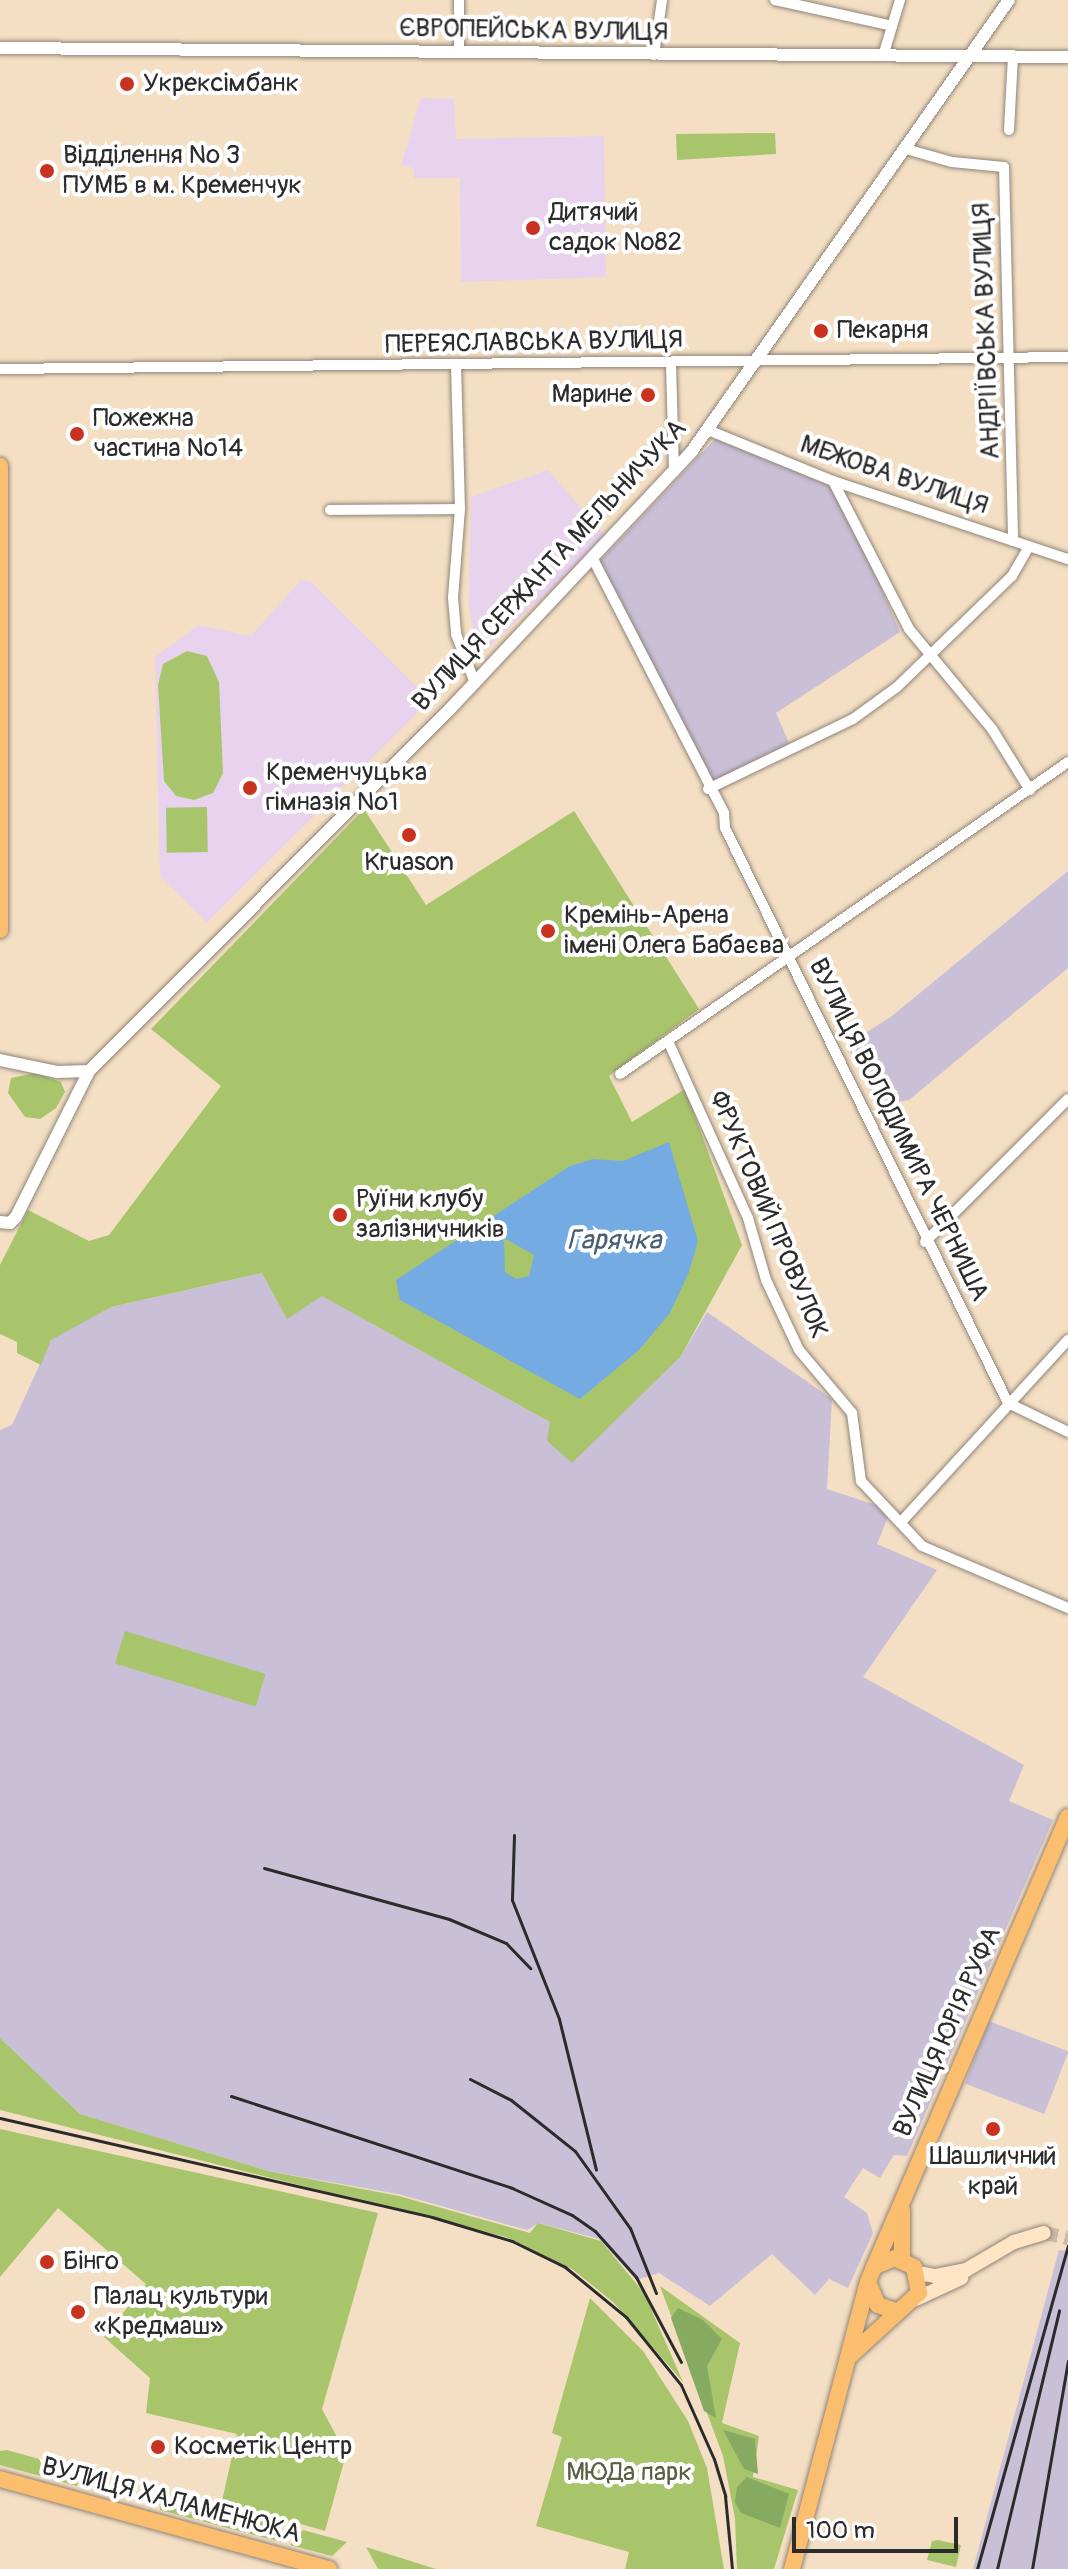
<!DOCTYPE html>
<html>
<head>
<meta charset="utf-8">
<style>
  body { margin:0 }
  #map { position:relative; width:1068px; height:2569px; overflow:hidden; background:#f4dfc4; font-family:Pangolin,sans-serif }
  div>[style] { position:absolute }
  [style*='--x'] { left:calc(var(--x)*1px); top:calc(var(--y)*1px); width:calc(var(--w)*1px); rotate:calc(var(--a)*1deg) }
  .built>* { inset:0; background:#e8d2ee }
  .industrial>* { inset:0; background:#c9bfd7; transform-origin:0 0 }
  .green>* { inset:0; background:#a8c56c; transform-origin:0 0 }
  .forest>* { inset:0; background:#86aa60 }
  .water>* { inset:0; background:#74abe3 }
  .secondary-tunnel>* { height:14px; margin-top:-7px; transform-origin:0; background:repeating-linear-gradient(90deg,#ccbba5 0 14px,transparent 0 21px) }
  .roads { filter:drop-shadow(0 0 2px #908578) drop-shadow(0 0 2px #908578) }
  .minor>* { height:10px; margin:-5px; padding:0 5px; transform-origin:5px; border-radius:5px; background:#fff }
  .tertiary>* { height:12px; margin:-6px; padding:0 6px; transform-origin:6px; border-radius:6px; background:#fff }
  .secondary>* { height:14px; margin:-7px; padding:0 7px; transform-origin:7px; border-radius:7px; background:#fde5c5 }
  .primary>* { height:16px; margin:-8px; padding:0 8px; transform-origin:8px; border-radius:8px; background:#fbbd6e }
  .trunk>* { height:16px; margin:-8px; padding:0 8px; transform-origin:8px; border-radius:8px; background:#fbbd6e }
  .rail>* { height:3px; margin:-1.5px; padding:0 1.5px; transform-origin:1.5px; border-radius:1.5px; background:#2b2b2b }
  .dots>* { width:22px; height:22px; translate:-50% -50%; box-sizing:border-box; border:4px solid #fff; border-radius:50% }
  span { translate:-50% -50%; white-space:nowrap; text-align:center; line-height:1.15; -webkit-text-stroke:8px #fff; paint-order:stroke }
  .street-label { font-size:26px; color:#2b2b2b }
  .poi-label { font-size:26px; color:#2b2b2b }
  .left { translate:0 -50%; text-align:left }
  .right { translate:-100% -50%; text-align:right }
  .park-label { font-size:26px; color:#576142 }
  .water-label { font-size:28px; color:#485e75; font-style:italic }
  .scale { position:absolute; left:792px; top:2517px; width:166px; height:36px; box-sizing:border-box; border:4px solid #2b2b2b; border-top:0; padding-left:10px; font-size:24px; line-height:28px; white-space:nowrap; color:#2b2b2b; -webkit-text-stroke:6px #fff; paint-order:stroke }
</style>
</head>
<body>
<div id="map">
  <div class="built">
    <div style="clip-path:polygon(421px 98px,454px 99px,456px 139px,604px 136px,606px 277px,461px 282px,460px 178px,414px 178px,414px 168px,401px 165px)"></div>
    <div style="clip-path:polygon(548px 470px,606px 537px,478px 657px,469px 606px,471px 497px)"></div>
    <div style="clip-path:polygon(301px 580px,310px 581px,430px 700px,207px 922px,160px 876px,155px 657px,199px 625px,251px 636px)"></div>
  </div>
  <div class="industrial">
    <div style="clip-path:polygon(715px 439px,832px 486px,851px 517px,900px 632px,776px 713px,790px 745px,713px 783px,599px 562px)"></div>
    <div style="clip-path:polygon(1068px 871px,1068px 968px,909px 1100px,879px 1105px,847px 1045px,892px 1016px)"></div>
    <div style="clip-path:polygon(262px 1273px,287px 1318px,321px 1295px,550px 1422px,681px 1356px,707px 1312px,832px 1399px,827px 1489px,891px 1510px,877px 1544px,937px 1570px,863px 1677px,1024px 1765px,1009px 1801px,1053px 1820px,907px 2156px,894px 2155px,880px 2178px,863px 2168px,844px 2197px,867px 2213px,873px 2233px,848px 2288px,829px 2279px,815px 2295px,772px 2254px,710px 2306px,659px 2273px,636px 2280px,599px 2239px,539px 2223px,527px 2230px,398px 2194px,268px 2171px,80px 2114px,0 2038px,0 1430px,12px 1425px,51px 1340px,67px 1328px,111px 1307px)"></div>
    <div style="left:989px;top:2021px;width:85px;height:67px;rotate:21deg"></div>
    <div style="clip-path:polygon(1059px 2250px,1068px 2251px,1068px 2569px,973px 2569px)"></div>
  </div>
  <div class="green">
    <div style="clip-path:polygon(775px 133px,776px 154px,677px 160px,676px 134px)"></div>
    <div style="clip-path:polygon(187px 651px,207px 656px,219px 682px,223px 773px,213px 793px,194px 800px,176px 796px,164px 781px,158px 685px,163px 664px)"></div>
    <div style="left:207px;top:807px;width:45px;height:41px;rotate:89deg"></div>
    <div style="clip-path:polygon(364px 809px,426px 905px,574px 811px,699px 1009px,609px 1076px,632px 1122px,685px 1089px,742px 1245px,681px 1356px,572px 1463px,547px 1441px,550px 1422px,322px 1296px,287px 1319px,262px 1273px,111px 1307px,51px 1340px,41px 1365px,17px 1353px,17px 1342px,0 1334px,0 1265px,28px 1210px,89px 1241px,109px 1235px,221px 1086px,151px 1029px)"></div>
    <div style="clip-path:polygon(35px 1073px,61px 1082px,65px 1092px,56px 1108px,40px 1119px,25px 1117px,8px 1093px,11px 1078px)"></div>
    <div style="left:125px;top:1631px;width:147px;height:34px;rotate:17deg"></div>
    <div style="clip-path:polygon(0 2038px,80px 2114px,268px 2171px,399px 2196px,530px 2233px,538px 2223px,601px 2241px,644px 2293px,683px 2382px,613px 2302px,572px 2269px,506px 2237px,0 2110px)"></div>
    <div style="clip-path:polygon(0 2129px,378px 2213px,322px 2409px,346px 2454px,325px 2531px,222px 2501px,237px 2434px,146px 2413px,150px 2378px,104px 2337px,146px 2284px,58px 2208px,0 2277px)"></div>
    <div style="clip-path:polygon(660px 2286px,740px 2343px,722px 2423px,759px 2436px,753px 2477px,798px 2490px,774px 2569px,737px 2569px,735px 2518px,723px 2456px)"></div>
    <div style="clip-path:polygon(590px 2298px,643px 2351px,688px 2421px,707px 2468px,724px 2569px,625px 2569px,629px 2552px,536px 2526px,562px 2437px,552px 2433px)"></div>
    <div style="clip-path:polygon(7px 2450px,82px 2471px,77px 2486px,0 2465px,0 2451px)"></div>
    <div style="clip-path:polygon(165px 2493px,278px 2523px,281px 2542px,160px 2510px,159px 2498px)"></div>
    <div style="clip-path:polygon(303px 2530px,347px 2542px,332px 2556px,290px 2545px)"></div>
    <div style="clip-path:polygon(938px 2540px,961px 2545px,956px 2567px,927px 2560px,932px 2541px)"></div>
    <div style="clip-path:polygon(366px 2547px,436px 2569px,378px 2569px)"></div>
  </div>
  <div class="forest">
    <div style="clip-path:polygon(678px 2308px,703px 2320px,722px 2339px,707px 2366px,716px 2418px,704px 2411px,671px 2318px)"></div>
    <div style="clip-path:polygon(723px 2430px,755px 2439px,758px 2474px,744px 2469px)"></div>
    <div style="clip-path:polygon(747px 2477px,789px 2494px,780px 2528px,741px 2513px,735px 2502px,737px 2487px)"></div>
  </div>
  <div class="water">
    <div style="clip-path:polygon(evenodd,669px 1142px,698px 1241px,689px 1272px,670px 1313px,639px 1350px,580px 1399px,400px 1300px,396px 1280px,570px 1166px,593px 1159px,623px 1161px,669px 1142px,504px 1238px,534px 1255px,529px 1276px,516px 1279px,505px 1272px,504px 1238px)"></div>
  </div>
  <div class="secondary-tunnel">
    <div style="--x:1044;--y:2233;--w:25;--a:12"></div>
  </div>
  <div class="roads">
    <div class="minor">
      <div style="--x:459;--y:0;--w:53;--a:90"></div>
      <div style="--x:775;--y:0;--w:120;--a:12.5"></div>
      <div style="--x:654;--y:55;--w:56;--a:-81.7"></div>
      <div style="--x:883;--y:56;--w:59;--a:-73.1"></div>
      <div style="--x:1009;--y:130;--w:73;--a:-86.9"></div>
      <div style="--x:906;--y:149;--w:48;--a:15.8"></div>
      <div style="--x:952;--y:162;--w:52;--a:5.5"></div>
      <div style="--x:1004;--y:167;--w:374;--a:88.6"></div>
      <div style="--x:671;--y:364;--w:108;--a:88.4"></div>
      <div style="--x:456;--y:366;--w:143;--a:88.4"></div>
      <div style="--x:460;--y:509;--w:89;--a:94.5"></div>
      <div style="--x:453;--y:598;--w:36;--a:85"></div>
      <div style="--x:456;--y:634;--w:53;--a:68.8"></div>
      <div style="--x:0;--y:369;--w:1068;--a:-0.64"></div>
      <div style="--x:708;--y:430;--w:135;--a:22.2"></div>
      <div style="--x:833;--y:481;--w:248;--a:18.4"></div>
      <div style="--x:833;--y:481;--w:166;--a:62.8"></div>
      <div style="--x:909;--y:629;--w:130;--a:50.3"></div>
      <div style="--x:992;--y:729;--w:72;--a:58.1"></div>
      <div style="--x:330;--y:510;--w:130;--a:-0.4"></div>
      <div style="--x:593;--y:559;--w:286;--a:62.7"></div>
      <div style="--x:724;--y:813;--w:15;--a:86"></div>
      <div style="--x:725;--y:828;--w:641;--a:63.79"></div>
      <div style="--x:1008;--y:1403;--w:67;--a:25.8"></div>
      <div style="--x:708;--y:789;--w:161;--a:-25.8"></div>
      <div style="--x:853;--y:719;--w:54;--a:-36"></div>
      <div style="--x:897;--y:687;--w:160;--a:-44"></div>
      <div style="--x:1012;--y:576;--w:34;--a:-60"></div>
      <div style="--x:668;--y:1041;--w:194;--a:65.7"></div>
      <div style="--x:748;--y:1218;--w:65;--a:73.8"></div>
      <div style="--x:766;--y:1280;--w:77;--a:64.8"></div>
      <div style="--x:799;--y:1350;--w:82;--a:49.9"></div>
      <div style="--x:852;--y:1413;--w:69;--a:82.5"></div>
      <div style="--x:861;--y:1481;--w:89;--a:46.8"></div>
      <div style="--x:922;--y:1546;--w:159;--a:23"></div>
      <div style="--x:620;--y:1074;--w:546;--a:-34.85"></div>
      <div style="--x:925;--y:1242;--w:202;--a:-45"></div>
      <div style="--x:902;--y:1521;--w:246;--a:-47.5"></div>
    </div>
    <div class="tertiary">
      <div style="--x:0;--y:48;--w:1068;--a:0.48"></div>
      <div style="--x:0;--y:1060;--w:58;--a:11.9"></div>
      <div style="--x:57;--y:1072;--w:32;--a:-2"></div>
      <div style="--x:0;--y:1222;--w:10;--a:6"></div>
      <div style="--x:10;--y:1223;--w:8;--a:-45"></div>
      <div style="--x:16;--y:1217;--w:163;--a:-63.4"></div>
      <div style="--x:89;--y:1071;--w:510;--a:-45.08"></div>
      <div style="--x:449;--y:710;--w:355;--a:-46.8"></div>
      <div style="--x:692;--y:451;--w:551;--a:-54.9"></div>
    </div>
    <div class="secondary">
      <div style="--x:918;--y:2273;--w:17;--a:10"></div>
      <div style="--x:935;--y:2276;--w:32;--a:-11"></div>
      <div style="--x:966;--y:2270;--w:56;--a:-30.3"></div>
      <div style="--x:1014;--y:2242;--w:31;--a:-17"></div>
      <div style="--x:916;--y:2299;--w:50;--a:-25"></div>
    </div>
    <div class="primary">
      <div style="--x:902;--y:2210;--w:49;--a:90"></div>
      <div style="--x:874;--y:2267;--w:490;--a:-66.7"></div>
      <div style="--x:851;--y:2355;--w:92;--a:-42.4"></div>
      <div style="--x:919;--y:2293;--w:26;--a:-101"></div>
      <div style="--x:914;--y:2267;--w:21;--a:-155"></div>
      <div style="--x:895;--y:2258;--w:23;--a:157"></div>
      <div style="--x:874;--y:2267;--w:16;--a:112"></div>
      <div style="--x:868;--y:2282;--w:25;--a:67"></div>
      <div style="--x:878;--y:2305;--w:18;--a:19"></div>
      <div style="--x:792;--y:2569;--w:297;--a:-75.2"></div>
    </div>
    <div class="trunk">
      <div style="--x:0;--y:466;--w:464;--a:90"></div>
      <div style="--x:0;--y:2479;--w:341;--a:15.3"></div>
    </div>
  </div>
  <div class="rail">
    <div style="--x:514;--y:1835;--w:65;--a:91.8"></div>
    <div style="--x:512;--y:1900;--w:128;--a:68.4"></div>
    <div style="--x:559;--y:2019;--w:155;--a:76.2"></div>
    <div style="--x:264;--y:1868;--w:192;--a:15.4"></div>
    <div style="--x:449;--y:1919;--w:62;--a:22.8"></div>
    <div style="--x:506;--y:1943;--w:35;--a:46"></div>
    <div style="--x:470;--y:2079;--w:46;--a:27.1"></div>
    <div style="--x:511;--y:2100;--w:82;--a:38.6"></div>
    <div style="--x:575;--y:2151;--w:95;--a:54.5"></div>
    <div style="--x:630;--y:2228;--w:70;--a:68.2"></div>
    <div style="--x:231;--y:2096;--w:296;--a:18.1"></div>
    <div style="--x:512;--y:2188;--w:66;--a:24.2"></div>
    <div style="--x:572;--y:2215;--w:28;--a:35"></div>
    <div style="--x:595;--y:2231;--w:62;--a:48.3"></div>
    <div style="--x:636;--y:2277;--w:96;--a:62.1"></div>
    <div style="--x:0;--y:2118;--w:443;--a:12.9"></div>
    <div style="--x:432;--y:2217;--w:84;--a:16.7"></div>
    <div style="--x:512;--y:2241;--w:59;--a:26.1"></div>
    <div style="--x:565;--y:2267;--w:79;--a:39.3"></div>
    <div style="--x:626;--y:2317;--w:87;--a:51"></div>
    <div style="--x:681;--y:2385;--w:81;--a:66"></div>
    <div style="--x:714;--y:2459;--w:39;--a:73"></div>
    <div style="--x:725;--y:2496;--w:73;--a:84.5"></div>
    <div style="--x:977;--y:2569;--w:336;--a:-74.3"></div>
    <div style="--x:997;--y:2569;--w:266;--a:-76.5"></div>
    <div style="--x:1032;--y:2569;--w:211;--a:-80.2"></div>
  </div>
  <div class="dots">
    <div style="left:127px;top:84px;background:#c8321e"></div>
    <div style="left:47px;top:171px;background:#c8321e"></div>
    <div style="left:533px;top:228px;background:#c8321e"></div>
    <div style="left:821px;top:331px;background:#c8321e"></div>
    <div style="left:648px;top:395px;background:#c8321e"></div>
    <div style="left:77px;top:434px;background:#c8321e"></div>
    <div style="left:250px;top:788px;background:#c8321e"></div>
    <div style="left:409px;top:835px;background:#c8321e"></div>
    <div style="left:548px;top:931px;background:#c8321e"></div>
    <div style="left:340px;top:1215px;background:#c8321e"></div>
    <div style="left:993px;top:2129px;background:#c8321e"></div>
    <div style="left:47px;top:2262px;background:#c8321e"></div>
    <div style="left:78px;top:2312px;background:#c8321e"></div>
    <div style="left:158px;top:2447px;background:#c8321e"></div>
  </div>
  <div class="street-label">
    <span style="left:534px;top:31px;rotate:1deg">ЄВРОПЕЙСЬКА ВУЛИЦЯ</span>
    <span style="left:987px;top:331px;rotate:-92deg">АНДРІЇВСЬКА ВУЛИЦЯ</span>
    <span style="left:534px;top:343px;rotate:-1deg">ПЕРЕЯСЛАВСЬКА ВУЛИЦЯ</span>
    <span style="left:894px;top:476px;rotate:19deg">МЕЖОВА ВУЛИЦЯ</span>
    <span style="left:550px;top:566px;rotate:-47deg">ВУЛИЦЯ СЕРЖАНТА МЕЛЬНИЧУКА</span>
    <span style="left:898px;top:1130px;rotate:64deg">ВУЛИЦЯ ВОЛОДИМИРА ЧЕРНИША</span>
    <span style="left:768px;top:1215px;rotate:67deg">ФРУКТОВИЙ ПРОВУЛОК</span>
    <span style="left:948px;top:2032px;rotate:-66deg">ВУЛИЦЯ ЮРІЯ РУФА</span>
    <span style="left:171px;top:2501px;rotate:15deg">ВУЛИЦЯ ХАЛАМЕНЮКА</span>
  </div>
  <div class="poi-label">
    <span class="left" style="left:143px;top:84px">Укрексімбанк</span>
    <span class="left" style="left:63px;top:171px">Відділення № 3<br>ПУМБ в м. Кременчук</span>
    <span class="left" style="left:549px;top:228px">Дитячий<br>садок №82</span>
    <span class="left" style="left:837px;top:331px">Пекарня</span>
    <span class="right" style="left:632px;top:395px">Марине</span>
    <span class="left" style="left:93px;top:434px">Пожежна<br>частина №14</span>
    <span class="left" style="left:266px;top:788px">Кременчуцька<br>гімназія №1</span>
    <span style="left:409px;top:863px">Kruason</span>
    <span class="left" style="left:564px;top:931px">Кремінь-Арена<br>імені Олега Бабаєва</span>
    <span class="left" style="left:356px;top:1215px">Руїни клубу<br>залізничників</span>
    <span style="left:993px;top:2172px">Шашличний<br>край</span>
    <span class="left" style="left:63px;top:2262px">Бінго</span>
    <span class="left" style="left:94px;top:2312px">Палац культури<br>«Кредмаш»</span>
    <span class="left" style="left:174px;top:2447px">Косметік Центр</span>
  </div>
  <div class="park-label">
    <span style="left:629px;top:2473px">МЮДа парк</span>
  </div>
  <div class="water-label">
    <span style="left:614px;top:1241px">Гарячка</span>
  </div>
  <div class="scale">100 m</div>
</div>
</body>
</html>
